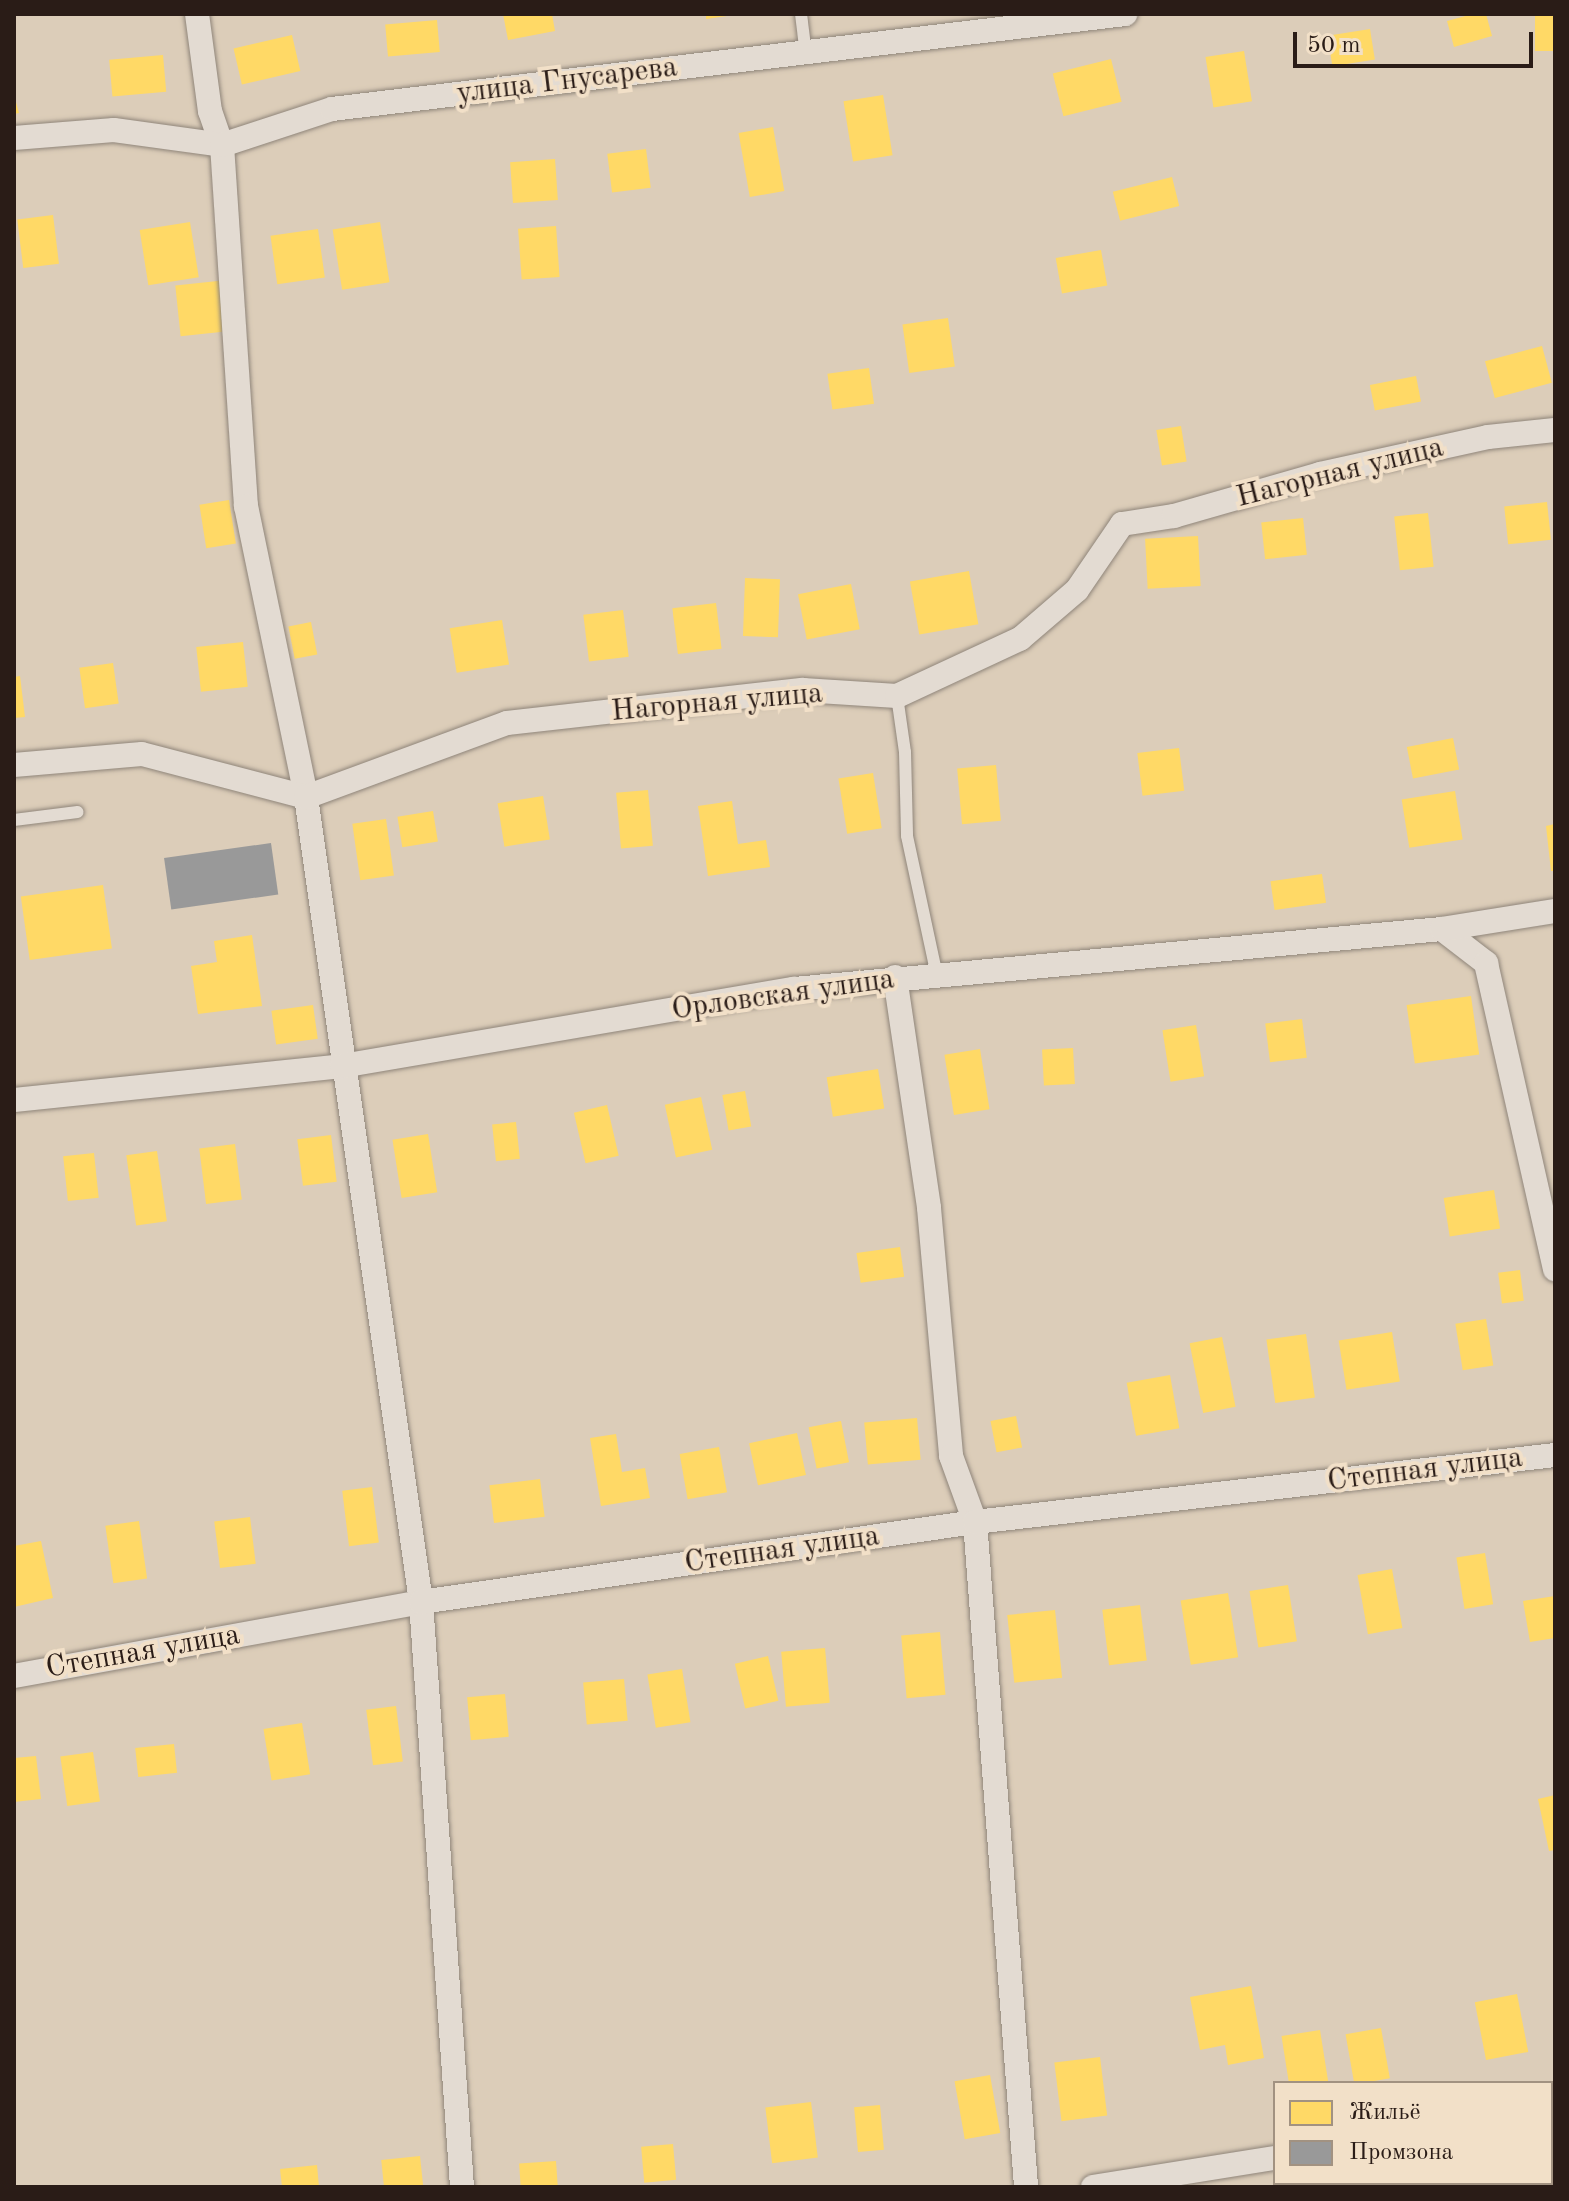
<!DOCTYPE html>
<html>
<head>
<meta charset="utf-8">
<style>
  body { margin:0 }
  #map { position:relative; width:1569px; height:2201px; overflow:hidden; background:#dccdb9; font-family:"Old Standard TT",serif }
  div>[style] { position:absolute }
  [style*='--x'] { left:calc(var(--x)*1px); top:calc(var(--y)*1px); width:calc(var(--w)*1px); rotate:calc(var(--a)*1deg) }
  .homes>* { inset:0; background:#ffd966; transform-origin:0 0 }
  .industry>* { inset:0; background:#999; transform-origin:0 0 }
  .roads { filter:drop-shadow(0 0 2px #8f857a) drop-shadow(0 0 2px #8f857a) }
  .service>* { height:12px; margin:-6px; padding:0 6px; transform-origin:6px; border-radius:6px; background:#e3dbd2 }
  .minor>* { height:24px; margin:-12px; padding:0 12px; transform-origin:12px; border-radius:12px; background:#e3dbd2 }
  span { translate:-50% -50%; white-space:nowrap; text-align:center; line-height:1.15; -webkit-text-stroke:8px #f2e0c8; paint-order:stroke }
  .street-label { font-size:30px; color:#2a1c17 }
  .frame { position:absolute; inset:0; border:16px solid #2a1c17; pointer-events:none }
  .legend { position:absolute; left:1273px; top:2081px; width:280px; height:104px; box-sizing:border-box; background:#f2e0c8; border:2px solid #a29281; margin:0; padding:10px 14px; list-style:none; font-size:24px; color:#2a1c17 }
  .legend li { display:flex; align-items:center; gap:16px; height:40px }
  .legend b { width:40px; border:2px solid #a29281 }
  .scale { position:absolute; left:1293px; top:32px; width:240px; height:36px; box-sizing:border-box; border:4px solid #2a1c17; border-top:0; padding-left:10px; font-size:24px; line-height:28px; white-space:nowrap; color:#2a1c17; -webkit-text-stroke:6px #f2e0c8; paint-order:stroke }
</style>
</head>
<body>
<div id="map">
  <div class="homes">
    <div style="clip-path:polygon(503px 14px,552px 14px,555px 31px,508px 40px)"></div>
    <div style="clip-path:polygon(706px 14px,727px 14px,727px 16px,706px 19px)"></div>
    <div style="clip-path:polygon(1473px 14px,1486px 14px,1492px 36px,1454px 47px,1447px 21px)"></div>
    <div style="left:1535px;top:14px;width:20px;height:37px"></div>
    <div style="left:437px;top:20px;width:32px;height:52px;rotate:85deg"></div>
    <div style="left:1370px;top:29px;width:31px;height:43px;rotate:81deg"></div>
    <div style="left:292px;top:35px;width:37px;height:60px;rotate:77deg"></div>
    <div style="left:1244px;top:51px;width:51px;height:39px;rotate:81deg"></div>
    <div style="left:163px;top:55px;width:37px;height:54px;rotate:85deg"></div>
    <div style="left:1111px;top:59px;width:44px;height:60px;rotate:76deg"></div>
    <div style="clip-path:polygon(14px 95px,19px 113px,14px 114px)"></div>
    <div style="left:883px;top:95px;width:61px;height:40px;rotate:81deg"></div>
    <div style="left:773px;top:127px;width:65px;height:35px;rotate:80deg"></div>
    <div style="left:646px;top:149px;width:39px;height:39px;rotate:83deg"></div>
    <div style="left:555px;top:159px;width:41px;height:45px;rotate:86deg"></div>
    <div style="left:1172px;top:177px;width:30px;height:61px;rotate:76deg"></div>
    <div style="left:53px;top:215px;width:49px;height:36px;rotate:83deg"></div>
    <div style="left:190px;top:222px;width:56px;height:51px;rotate:81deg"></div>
    <div style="left:380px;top:222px;width:61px;height:48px;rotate:81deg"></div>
    <div style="left:556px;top:226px;width:51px;height:38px;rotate:86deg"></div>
    <div style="left:318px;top:229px;width:49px;height:48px;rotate:82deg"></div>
    <div style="left:1101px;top:250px;width:36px;height:46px;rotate:80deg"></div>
    <div style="left:227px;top:280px;width:51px;height:52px;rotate:84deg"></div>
    <div style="left:948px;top:318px;width:49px;height:46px;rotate:82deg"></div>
    <div style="left:1542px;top:346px;width:38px;height:59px;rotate:75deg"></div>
    <div style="left:869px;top:368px;width:36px;height:42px;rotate:82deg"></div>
    <div style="left:1416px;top:376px;width:26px;height:47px;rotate:79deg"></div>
    <div style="left:1181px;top:426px;width:36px;height:25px;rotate:81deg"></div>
    <div style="left:229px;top:500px;width:44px;height:30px;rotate:81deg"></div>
    <div style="left:1547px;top:502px;width:38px;height:43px;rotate:84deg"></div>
    <div style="left:1428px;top:513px;width:54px;height:34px;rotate:84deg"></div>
    <div style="left:1303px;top:518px;width:37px;height:42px;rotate:84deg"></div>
    <div style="left:1198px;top:536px;width:50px;height:53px;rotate:87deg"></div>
    <div style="left:969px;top:571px;width:54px;height:60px;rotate:80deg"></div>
    <div style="left:745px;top:578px;width:35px;height:58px;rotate:2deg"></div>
    <div style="left:851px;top:584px;width:46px;height:54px;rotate:79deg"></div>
    <div style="left:716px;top:603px;width:46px;height:44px;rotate:83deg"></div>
    <div style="left:623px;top:610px;width:47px;height:40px;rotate:83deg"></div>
    <div style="left:502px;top:620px;width:45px;height:53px;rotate:81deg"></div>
    <div style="left:311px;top:622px;width:33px;height:23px;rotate:79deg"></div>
    <div style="left:243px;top:642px;width:45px;height:47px;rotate:84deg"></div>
    <div style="left:113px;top:663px;width:41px;height:34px;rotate:82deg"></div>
    <div style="clip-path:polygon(20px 676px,25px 717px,14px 718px,14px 677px)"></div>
    <div style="left:1453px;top:738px;width:32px;height:47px;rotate:79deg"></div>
    <div style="left:1179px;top:748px;width:43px;height:42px;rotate:83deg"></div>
    <div style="left:996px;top:765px;width:56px;height:39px;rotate:85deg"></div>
    <div style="left:873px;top:773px;width:56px;height:35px;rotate:81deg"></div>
    <div style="left:648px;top:790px;width:56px;height:32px;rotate:85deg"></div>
    <div style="left:1455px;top:791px;width:49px;height:54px;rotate:81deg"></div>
    <div style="left:543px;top:796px;width:44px;height:46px;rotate:81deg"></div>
    <div style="clip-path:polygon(732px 801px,738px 844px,766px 840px,770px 867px,708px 876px,698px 806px)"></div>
    <div style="left:433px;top:811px;width:31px;height:36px;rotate:81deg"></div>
    <div style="left:386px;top:819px;width:57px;height:34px;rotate:82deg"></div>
    <div style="clip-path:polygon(1555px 824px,1555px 871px,1551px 871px,1546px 826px)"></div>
    <div style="left:1322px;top:874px;width:29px;height:52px;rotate:82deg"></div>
    <div style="left:103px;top:885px;width:64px;height:83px;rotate:82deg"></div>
    <div style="clip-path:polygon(252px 935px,262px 1006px,198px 1014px,191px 966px,217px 962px,214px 941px)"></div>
    <div style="left:1471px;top:996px;width:59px;height:65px;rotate:82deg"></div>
    <div style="left:313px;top:1005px;width:34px;height:42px;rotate:82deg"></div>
    <div style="left:1302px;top:1019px;width:39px;height:37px;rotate:83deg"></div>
    <div style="left:1196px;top:1025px;width:52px;height:34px;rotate:81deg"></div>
    <div style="left:1073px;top:1048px;width:36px;height:31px;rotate:87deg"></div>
    <div style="left:980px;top:1049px;width:61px;height:36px;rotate:81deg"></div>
    <div style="left:878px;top:1069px;width:40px;height:52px;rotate:81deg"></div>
    <div style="left:745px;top:1091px;width:36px;height:23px;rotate:80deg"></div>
    <div style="left:701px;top:1097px;width:54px;height:37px;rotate:78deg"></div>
    <div style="left:607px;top:1105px;width:52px;height:34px;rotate:77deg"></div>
    <div style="left:516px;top:1122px;width:37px;height:24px;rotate:84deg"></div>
    <div style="left:428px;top:1134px;width:59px;height:36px;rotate:81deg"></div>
    <div style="left:331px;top:1135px;width:47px;height:34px;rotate:83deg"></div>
    <div style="left:235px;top:1144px;width:56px;height:36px;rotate:83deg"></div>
    <div style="left:157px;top:1151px;width:71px;height:31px;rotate:82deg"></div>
    <div style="left:94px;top:1153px;width:45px;height:31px;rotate:84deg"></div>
    <div style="left:1494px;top:1190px;width:39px;height:51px;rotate:81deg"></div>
    <div style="left:900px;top:1247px;width:30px;height:44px;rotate:82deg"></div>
    <div style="left:1520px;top:1270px;width:31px;height:22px;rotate:83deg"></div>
    <div style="left:1486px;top:1319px;width:47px;height:31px;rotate:81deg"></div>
    <div style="left:1392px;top:1332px;width:50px;height:54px;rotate:81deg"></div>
    <div style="left:1306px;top:1334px;width:64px;height:40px;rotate:82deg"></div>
    <div style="left:1222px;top:1337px;width:71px;height:33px;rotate:79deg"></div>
    <div style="left:1170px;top:1375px;width:54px;height:44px;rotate:80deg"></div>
    <div style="left:1016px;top:1416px;width:32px;height:26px;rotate:79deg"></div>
    <div style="left:917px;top:1418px;width:42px;height:53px;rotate:85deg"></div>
    <div style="left:841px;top:1421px;width:42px;height:33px;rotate:79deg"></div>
    <div style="left:797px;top:1433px;width:43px;height:49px;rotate:78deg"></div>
    <div style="clip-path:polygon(616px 1434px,622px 1472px,645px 1468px,650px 1498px,601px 1506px,590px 1438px)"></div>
    <div style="left:719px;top:1447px;width:46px;height:40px;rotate:80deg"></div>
    <div style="left:540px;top:1479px;width:38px;height:51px;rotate:83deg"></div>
    <div style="left:372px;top:1487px;width:56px;height:30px;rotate:83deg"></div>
    <div style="left:250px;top:1517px;width:47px;height:36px;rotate:83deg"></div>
    <div style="left:139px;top:1521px;width:58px;height:34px;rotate:82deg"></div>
    <div style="clip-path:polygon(41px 1541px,53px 1598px,14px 1607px,14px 1546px)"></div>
    <div style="left:1485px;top:1553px;width:52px;height:29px;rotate:81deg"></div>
    <div style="left:1392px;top:1569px;width:60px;height:35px;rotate:80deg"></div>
    <div style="left:1288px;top:1585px;width:57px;height:39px;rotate:81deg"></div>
    <div style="left:1228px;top:1593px;width:65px;height:48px;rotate:81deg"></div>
    <div style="clip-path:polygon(1555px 1596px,1555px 1638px,1530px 1642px,1523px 1601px)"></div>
    <div style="left:1140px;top:1605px;width:56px;height:38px;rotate:83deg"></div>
    <div style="left:1055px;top:1610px;width:68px;height:48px;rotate:84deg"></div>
    <div style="left:940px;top:1632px;width:63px;height:39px;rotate:85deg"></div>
    <div style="left:825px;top:1648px;width:55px;height:44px;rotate:85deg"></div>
    <div style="left:768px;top:1656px;width:46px;height:34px;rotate:77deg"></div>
    <div style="left:682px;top:1669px;width:54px;height:35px;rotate:81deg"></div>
    <div style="left:624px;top:1679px;width:42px;height:41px;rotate:85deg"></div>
    <div style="left:505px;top:1694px;width:43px;height:38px;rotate:85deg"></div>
    <div style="left:396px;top:1706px;width:56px;height:30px;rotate:83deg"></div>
    <div style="left:302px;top:1723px;width:52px;height:39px;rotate:81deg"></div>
    <div style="left:174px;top:1744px;width:29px;height:39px;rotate:84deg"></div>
    <div style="left:93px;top:1752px;width:50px;height:33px;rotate:82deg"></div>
    <div style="clip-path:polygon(36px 1756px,41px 1799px,14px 1802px,14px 1758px)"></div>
    <div style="clip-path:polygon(1555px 1795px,1555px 1850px,1549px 1851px,1538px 1799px)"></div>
    <div style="clip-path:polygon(1251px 1986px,1264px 2058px,1228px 2065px,1225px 2045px,1200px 2050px,1190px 1997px)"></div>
    <div style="left:1517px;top:1994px;width:59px;height:43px;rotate:79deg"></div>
    <div style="left:1381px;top:2028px;width:51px;height:36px;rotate:80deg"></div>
    <div style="left:1320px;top:2030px;width:54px;height:39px;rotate:81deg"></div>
    <div style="left:1100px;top:2057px;width:59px;height:46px;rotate:83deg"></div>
    <div style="left:990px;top:2075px;width:59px;height:36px;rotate:80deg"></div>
    <div style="left:811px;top:2102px;width:56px;height:46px;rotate:83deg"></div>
    <div style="left:880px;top:2105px;width:45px;height:26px;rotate:85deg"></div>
    <div style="left:673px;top:2144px;width:36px;height:32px;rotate:85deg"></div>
    <div style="left:420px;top:2156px;width:31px;height:39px;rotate:84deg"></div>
    <div style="left:556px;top:2161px;width:26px;height:37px;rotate:86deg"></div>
    <div style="clip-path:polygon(317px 2165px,319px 2187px,282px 2187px,280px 2169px)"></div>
  </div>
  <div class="industry">
    <div style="left:271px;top:843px;width:52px;height:108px;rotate:82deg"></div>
  </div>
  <div class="roads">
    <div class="service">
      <div style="--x:801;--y:14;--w:38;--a:83"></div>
      <div style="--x:897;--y:696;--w:57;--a:81.9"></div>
      <div style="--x:905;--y:752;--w:84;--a:88.6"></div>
      <div style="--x:907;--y:836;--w:143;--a:77.9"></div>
      <div style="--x:14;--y:820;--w:64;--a:-7.2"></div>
    </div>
    <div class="minor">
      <div style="--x:197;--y:14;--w:98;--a:82.4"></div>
      <div style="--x:210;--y:111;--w:36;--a:71"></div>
      <div style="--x:222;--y:145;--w:362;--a:86.2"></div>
      <div style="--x:246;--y:506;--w:297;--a:78.3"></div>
      <div style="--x:306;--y:797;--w:813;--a:81.87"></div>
      <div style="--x:421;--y:1602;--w:586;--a:85.99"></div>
      <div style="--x:14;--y:138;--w:100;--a:-4.6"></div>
      <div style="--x:114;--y:130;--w:109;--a:7.9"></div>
      <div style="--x:222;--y:145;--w:116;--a:-18.1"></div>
      <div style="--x:332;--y:109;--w:799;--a:-6.83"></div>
      <div style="--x:14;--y:765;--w:128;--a:-4.9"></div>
      <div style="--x:142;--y:754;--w:170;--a:14.7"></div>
      <div style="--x:306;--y:797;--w:214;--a:-20.2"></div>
      <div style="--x:507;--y:723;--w:298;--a:-6.4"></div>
      <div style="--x:803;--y:690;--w:94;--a:3.7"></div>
      <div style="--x:897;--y:696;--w:136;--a:-24.9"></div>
      <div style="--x:1020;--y:639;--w:75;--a:-40.7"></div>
      <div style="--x:1077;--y:590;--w:80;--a:-55.7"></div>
      <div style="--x:1122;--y:524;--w:53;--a:-8.7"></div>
      <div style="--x:1174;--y:516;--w:152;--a:-16"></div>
      <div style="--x:1320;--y:474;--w:172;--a:-12.4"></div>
      <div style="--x:1488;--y:437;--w:67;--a:-6"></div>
      <div style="--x:1442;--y:929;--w:56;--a:37.7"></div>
      <div style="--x:1486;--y:963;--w:314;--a:77.3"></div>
      <div style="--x:895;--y:977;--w:233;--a:81.6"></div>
      <div style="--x:929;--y:1208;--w:249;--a:84.9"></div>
      <div style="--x:951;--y:1456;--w:70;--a:70"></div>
      <div style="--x:975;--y:1522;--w:667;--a:85.61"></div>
      <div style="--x:14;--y:1100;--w:330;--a:-5.9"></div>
      <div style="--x:342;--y:1066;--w:459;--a:-9.7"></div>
      <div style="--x:794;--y:989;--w:651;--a:-5.29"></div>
      <div style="--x:1442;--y:929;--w:114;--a:-9.1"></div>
      <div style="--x:14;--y:1676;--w:414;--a:-10.3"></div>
      <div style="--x:421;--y:1602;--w:560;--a:-8.22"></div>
      <div style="--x:975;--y:1522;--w:584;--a:-6.59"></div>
      <div style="--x:1551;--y:2115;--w:4;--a:-14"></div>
      <div style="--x:1093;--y:2187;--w:184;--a:-9.1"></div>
    </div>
  </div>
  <div class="street-label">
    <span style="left:567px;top:81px;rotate:-7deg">улица Гнусарева</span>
    <span style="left:1340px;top:473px;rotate:-14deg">Нагорная улица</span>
    <span style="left:717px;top:703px;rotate:-5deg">Нагорная улица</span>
    <span style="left:783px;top:995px;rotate:-8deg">Орловская улица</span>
    <span style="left:1425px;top:1470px;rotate:-7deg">Степная улица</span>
    <span style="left:782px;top:1550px;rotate:-8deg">Степная улица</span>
    <span style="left:143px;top:1652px;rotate:-10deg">Степная улица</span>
  </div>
  <div class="frame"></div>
  <ul class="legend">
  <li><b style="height:22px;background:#ffd966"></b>Жильё</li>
  <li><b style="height:22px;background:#999"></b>Промзона</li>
  </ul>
  <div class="scale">50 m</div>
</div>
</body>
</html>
